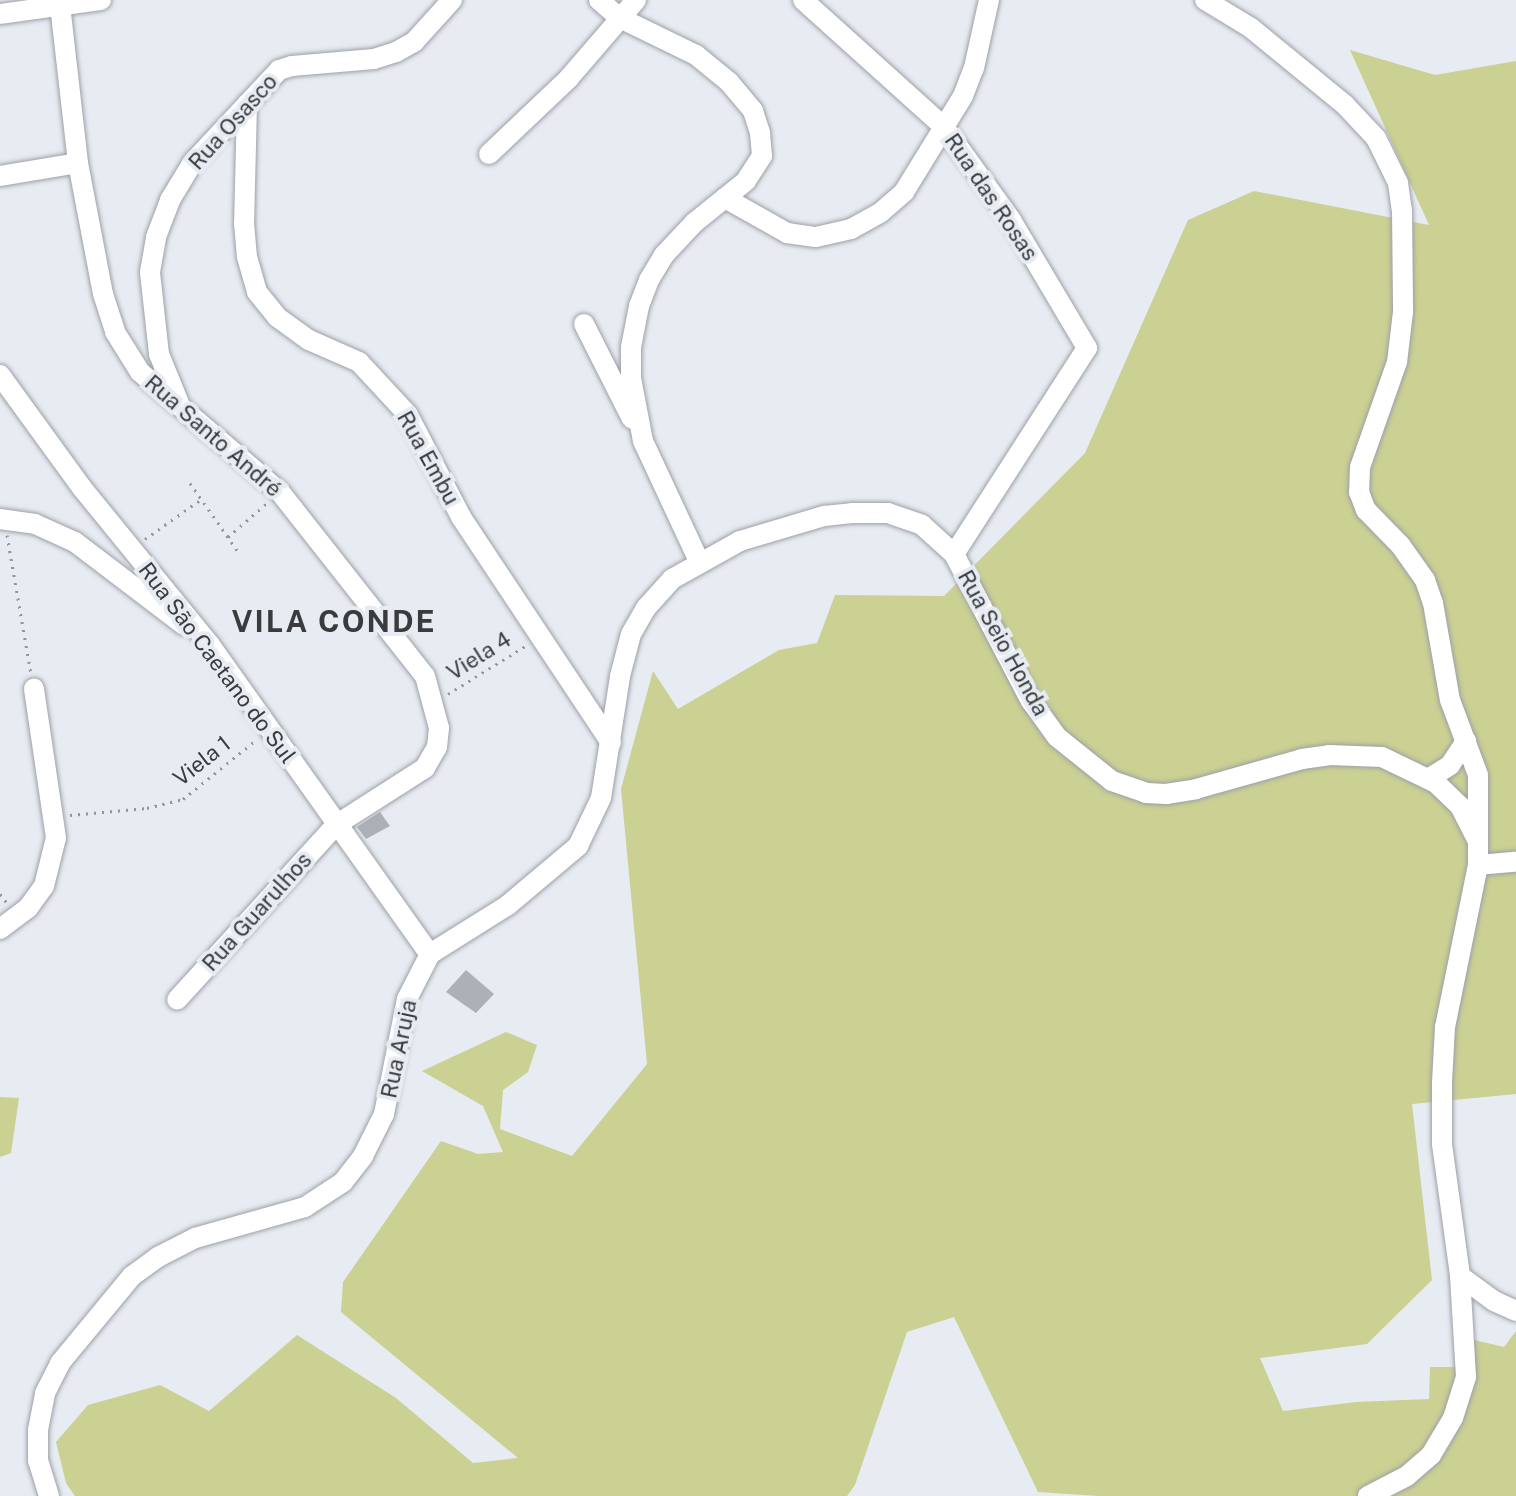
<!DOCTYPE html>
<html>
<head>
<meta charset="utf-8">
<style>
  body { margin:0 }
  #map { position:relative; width:1516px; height:1496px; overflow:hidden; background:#e7ebf2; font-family:"Public Sans",sans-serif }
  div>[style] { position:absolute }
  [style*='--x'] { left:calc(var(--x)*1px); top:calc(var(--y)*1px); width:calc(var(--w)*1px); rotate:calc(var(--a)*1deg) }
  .green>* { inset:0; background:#cbd093 }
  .building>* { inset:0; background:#adb0b7 }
  .path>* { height:3px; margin-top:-1.5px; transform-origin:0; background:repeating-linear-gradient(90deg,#92959a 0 2px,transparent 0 8px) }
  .roads { filter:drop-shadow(0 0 2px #9da0a7) drop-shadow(0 0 2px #9da0a7) }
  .minor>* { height:20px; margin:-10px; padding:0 10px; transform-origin:10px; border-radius:10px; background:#fff }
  span { translate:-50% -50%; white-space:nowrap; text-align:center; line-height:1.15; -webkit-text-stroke:8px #e7ebf2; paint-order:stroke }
  .street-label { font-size:22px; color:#393b3d }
  .district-label { font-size:30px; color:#393b3d; font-weight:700; letter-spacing:2px }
</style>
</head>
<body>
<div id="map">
  <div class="green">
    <div style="clip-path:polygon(1350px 50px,1435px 75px,1516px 61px,1516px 1094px,1412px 1104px,1432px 1280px,1367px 1344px,1260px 1358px,1283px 1411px,1356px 1402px,1429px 1399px,1430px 1367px,1468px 1367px,1474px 1340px,1504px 1347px,1516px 1331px,1516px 1496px,1099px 1496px,1038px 1492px,954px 1317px,907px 1332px,855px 1485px,847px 1496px,75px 1496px,66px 1483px,56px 1442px,88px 1405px,160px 1385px,209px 1411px,297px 1335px,396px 1398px,473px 1463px,518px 1458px,341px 1312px,343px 1282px,441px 1141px,478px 1154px,503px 1152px,483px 1106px,422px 1071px,506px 1032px,537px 1045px,528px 1072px,503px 1090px,500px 1129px,572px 1156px,647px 1064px,621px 789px,653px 671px,678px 709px,779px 650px,817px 643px,835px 595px,944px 596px,1085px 453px,1188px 220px,1254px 191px,1429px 225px)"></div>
    <div style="clip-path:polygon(0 1097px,19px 1098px,11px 1153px,0 1157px)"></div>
  </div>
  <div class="building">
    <div style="clip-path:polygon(380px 812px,390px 826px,366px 839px,357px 827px)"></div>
    <div style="clip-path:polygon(466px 970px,494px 994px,476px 1013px,446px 992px)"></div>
  </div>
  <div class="path">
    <div style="--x:190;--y:483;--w:85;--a:55"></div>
    <div style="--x:7;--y:535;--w:141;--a:80.2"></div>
    <div style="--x:228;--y:537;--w:52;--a:-41.1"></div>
    <div style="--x:145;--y:539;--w:67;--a:-35.3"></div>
    <div style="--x:448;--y:694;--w:93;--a:-31.8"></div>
    <div style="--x:70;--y:815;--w:77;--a:-5.2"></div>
    <div style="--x:147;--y:808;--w:37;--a:-14"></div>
    <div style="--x:183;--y:799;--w:94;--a:-38.9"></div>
    <div style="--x:0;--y:894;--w:13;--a:51"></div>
  </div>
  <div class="roads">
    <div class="minor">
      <div style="--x:599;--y:0;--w:28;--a:41"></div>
      <div style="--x:620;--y:18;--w:85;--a:26"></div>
      <div style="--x:696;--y:55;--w:43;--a:39.3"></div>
      <div style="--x:729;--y:82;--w:38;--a:50"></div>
      <div style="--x:753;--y:111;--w:23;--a:72"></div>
      <div style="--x:760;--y:133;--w:23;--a:85"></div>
      <div style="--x:762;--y:156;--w:30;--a:123"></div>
      <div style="--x:746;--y:181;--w:67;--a:141.1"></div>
      <div style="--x:694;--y:223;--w:44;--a:133.2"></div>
      <div style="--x:664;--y:255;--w:29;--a:121"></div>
      <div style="--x:649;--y:280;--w:28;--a:111"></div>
      <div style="--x:639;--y:306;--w:42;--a:101"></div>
      <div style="--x:631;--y:347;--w:31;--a:90"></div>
      <div style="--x:631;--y:378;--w:64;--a:79.2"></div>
      <div style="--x:643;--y:441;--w:132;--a:65"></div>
      <div style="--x:803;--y:0;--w:190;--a:42"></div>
      <div style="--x:944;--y:127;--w:115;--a:54.2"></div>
      <div style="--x:1011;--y:220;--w:149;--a:59.3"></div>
      <div style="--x:1087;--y:348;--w:245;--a:122.8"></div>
      <div style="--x:1205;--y:0;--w:54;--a:31.3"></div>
      <div style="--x:1251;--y:28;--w:122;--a:39.3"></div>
      <div style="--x:1345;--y:105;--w:45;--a:46.8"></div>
      <div style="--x:1376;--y:138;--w:50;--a:63.9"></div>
      <div style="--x:1398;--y:183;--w:27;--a:82"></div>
      <div style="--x:1402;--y:210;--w:102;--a:89.4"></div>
      <div style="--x:1403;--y:312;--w:50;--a:96.8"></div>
      <div style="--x:1397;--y:362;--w:111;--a:109.4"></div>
      <div style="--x:1360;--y:467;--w:25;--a:92"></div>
      <div style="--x:1359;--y:492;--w:19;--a:69"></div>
      <div style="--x:1366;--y:510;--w:50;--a:45.8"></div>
      <div style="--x:1401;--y:546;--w:42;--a:54.8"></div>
      <div style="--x:1425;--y:580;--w:24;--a:71"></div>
      <div style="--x:1433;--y:603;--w:98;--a:80.1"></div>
      <div style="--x:1450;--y:700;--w:80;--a:69.5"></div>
      <div style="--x:1478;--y:775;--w:90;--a:90"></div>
      <div style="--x:1478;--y:865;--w:165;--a:101.5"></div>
      <div style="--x:1445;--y:1027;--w:56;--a:93.1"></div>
      <div style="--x:1442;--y:1083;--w:61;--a:90"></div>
      <div style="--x:1442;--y:1144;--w:133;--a:82.2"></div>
      <div style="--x:1460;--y:1276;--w:101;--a:86.6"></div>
      <div style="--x:1466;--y:1377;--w:43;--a:107.6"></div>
      <div style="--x:1453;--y:1418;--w:43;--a:120.7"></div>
      <div style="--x:1431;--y:1455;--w:32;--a:139"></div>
      <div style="--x:1407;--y:1476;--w:44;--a:152.9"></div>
      <div style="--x:60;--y:5;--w:159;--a:83.5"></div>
      <div style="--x:78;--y:163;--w:133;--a:79.2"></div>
      <div style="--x:103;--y:294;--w:40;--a:72"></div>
      <div style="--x:115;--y:332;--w:47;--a:58"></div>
      <div style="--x:140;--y:372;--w:184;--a:40.6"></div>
      <div style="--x:280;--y:492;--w:234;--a:51.8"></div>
      <div style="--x:425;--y:676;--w:54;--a:74.9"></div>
      <div style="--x:439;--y:728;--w:19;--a:96"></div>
      <div style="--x:437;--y:747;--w:24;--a:120"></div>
      <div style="--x:425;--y:768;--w:106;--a:147.4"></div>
      <div style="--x:336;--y:825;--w:236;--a:132.3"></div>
      <div style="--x:0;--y:14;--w:102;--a:-7.9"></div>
      <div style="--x:247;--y:104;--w:119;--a:91.4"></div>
      <div style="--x:244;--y:223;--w:34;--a:85"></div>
      <div style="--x:247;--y:257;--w:36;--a:74"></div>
      <div style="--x:257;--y:292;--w:32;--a:51"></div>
      <div style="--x:277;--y:317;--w:39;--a:36"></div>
      <div style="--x:309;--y:340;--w:55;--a:23.7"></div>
      <div style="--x:359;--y:362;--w:72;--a:47.2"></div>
      <div style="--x:408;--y:415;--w:115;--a:62.5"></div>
      <div style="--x:461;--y:517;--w:271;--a:56.4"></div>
      <div style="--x:489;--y:154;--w:110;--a:-43.5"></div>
      <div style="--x:569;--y:78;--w:103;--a:-49.3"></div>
      <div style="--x:0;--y:176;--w:79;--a:-9.5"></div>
      <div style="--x:725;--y:198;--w:71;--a:29.4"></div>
      <div style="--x:787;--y:233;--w:29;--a:8"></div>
      <div style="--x:816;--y:237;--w:36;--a:-13"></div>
      <div style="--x:851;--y:229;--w:33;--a:-29"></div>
      <div style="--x:880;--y:213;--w:32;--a:-41"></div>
      <div style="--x:904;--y:192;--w:113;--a:-58.4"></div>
      <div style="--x:963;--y:96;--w:30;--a:-69"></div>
      <div style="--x:974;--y:68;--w:70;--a:-77.6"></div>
      <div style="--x:584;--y:324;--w:106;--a:63.2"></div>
      <div style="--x:0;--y:375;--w:140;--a:54"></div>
      <div style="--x:82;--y:488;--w:203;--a:50.8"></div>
      <div style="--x:210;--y:645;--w:379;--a:54.6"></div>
      <div style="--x:179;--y:403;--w:53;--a:-112.2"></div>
      <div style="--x:159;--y:354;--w:82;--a:-96.3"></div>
      <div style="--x:150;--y:272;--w:36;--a:-80"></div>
      <div style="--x:156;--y:237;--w:40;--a:-69"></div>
      <div style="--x:170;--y:200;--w:44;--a:-58.8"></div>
      <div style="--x:193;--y:162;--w:126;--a:-46.9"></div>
      <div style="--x:279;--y:70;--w:14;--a:-17"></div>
      <div style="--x:292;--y:66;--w:82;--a:-4.9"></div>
      <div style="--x:374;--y:59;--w:23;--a:-18"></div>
      <div style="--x:396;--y:52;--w:21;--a:-29"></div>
      <div style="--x:414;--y:42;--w:57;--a:-47.9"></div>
      <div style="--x:0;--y:519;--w:35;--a:8"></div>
      <div style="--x:35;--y:524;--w:44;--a:24.2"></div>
      <div style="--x:75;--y:542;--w:137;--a:37.3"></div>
      <div style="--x:1428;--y:779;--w:26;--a:-32"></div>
      <div style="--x:1450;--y:765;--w:29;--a:-56"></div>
      <div style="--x:1478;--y:865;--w:38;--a:-5"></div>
      <div style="--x:0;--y:929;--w:35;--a:-37"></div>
      <div style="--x:28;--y:908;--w:27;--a:-54"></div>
      <div style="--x:44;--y:886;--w:49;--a:-76"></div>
      <div style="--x:56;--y:838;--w:151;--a:-98.4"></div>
      <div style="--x:1460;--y:1276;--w:42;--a:36.3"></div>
      <div style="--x:1494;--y:1301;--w:24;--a:24"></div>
      <div style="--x:49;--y:1496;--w:37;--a:-107"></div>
      <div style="--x:38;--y:1461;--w:31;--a:-90"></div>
      <div style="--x:38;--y:1430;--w:38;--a:-79"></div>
      <div style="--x:45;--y:1393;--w:34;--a:-63"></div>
      <div style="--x:60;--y:1363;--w:113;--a:-50.4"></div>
      <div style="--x:132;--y:1276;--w:32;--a:-36"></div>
      <div style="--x:158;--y:1257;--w:42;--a:-27.2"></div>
      <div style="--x:195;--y:1238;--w:114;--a:-15.7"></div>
      <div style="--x:305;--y:1207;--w:45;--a:-33.3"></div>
      <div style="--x:343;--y:1182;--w:33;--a:-52"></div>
      <div style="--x:363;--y:1156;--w:47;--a:-63.4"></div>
      <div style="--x:384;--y:1114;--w:117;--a:-78.7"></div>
      <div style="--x:407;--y:999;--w:51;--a:-62.9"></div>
      <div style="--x:430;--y:954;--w:92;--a:-32.1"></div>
      <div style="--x:508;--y:905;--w:92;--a:-40.1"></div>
      <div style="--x:578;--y:846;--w:53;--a:-64.4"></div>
      <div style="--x:601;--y:798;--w:123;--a:-81.1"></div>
      <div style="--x:620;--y:676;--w:43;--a:-75.3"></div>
      <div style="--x:631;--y:634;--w:30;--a:-60"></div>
      <div style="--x:646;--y:608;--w:39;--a:-48"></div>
      <div style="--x:672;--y:579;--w:78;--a:-29.2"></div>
      <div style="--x:740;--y:541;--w:88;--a:-16.6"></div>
      <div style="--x:824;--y:516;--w:28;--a:-6"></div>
      <div style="--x:852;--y:513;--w:36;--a:0"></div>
      <div style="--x:888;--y:513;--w:36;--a:19"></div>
      <div style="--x:922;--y:525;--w:43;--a:42.2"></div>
      <div style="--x:954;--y:554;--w:166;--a:62.4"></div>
      <div style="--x:1031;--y:701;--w:44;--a:54.2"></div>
      <div style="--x:1057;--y:737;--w:70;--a:38.7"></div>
      <div style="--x:1112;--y:781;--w:36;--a:19"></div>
      <div style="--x:1146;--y:793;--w:20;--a:3"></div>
      <div style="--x:1166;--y:794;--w:30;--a:-9"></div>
      <div style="--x:1196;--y:789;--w:110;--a:-15.8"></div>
      <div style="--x:1302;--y:759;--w:27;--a:-8"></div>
      <div style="--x:1329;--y:755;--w:53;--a:2.2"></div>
      <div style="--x:1382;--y:757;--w:60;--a:25.7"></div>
      <div style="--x:1436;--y:783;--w:33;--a:44"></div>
      <div style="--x:1460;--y:806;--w:39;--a:63"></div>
    </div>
  </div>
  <div class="street-label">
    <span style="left:233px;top:122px;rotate:-48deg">Rua Osasco</span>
    <span style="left:991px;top:197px;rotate:56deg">Rua das Rosas</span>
    <span style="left:213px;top:436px;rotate:41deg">Rua Santo André</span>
    <span style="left:428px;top:458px;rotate:61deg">Rua Embu</span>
    <span style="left:1003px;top:643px;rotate:61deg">Rua Seio Honda</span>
    <span style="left:479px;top:656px;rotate:-32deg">Viela 4</span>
    <span style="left:217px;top:663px;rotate:53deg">Rua São Caetano do Sul</span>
    <span style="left:202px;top:761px;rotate:-38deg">Viela 1</span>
    <span style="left:257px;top:912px;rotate:-48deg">Rua Guarulhos</span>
    <span style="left:399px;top:1049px;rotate:-78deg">Rua Aruja</span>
  </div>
  <div class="district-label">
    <span style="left:334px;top:621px">VILA CONDE</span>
  </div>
</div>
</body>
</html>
